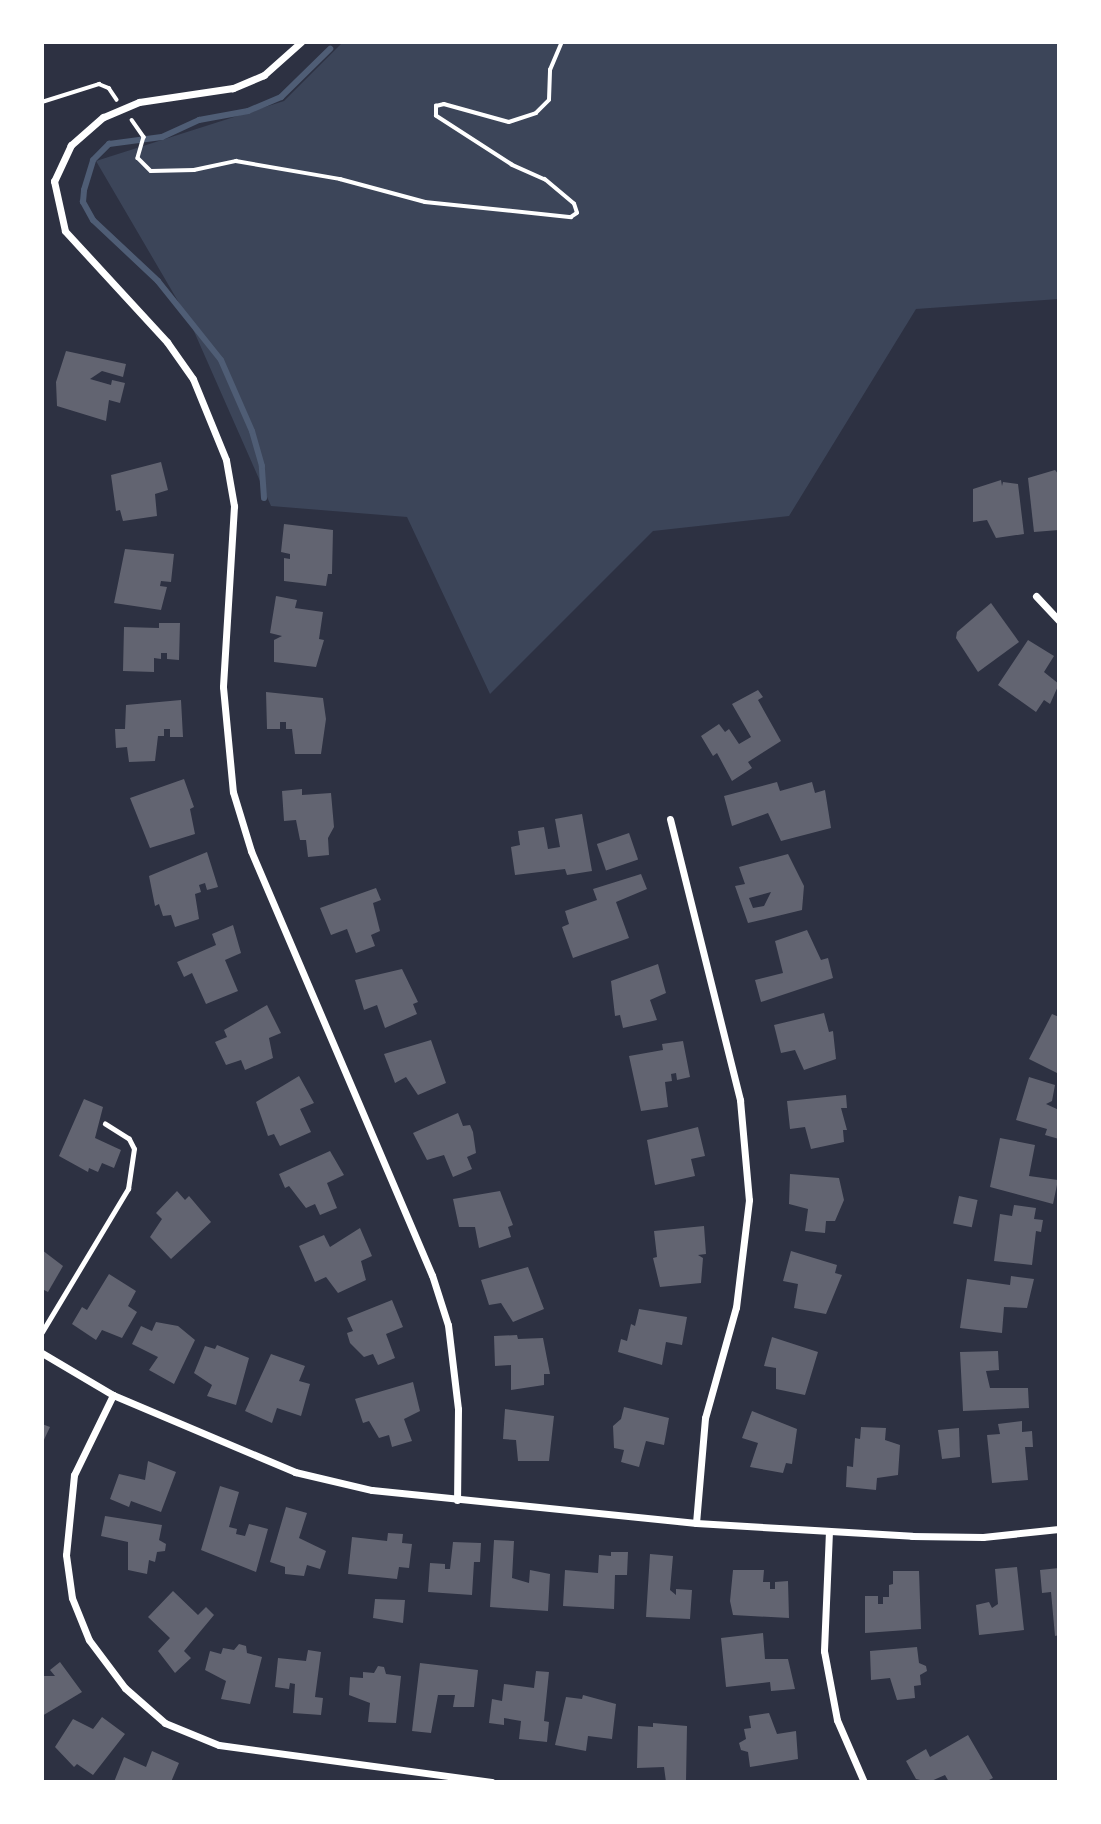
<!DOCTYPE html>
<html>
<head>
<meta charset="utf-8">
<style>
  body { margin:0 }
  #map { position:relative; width:1101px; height:1824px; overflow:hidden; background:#2d3142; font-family:"Noto Sans",sans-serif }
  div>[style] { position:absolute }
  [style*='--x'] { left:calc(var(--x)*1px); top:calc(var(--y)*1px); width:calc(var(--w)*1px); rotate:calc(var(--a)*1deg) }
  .green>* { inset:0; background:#3c4559 }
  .stream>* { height:6px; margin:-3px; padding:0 3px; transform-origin:3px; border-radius:3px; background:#4f5d75 }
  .building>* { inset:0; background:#626471; transform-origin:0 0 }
  .path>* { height:3.5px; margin:-1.75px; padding:0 1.75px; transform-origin:1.75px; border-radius:1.75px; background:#fff }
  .service>* { height:4.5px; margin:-2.25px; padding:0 2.25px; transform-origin:2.25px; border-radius:2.25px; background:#fff }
  .minor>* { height:7px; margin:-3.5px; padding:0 3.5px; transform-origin:3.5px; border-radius:3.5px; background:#fff }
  span { translate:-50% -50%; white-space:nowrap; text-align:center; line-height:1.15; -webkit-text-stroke:6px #fff; paint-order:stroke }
  .frame { position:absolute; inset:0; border:44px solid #fff; pointer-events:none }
</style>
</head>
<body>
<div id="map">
  <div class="green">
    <div style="clip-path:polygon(343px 42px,1059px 42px,1059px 299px,916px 309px,789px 516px,653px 531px,490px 694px,407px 517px,271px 506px,189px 320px,96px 161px,284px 101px)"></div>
  </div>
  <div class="stream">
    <div style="--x:264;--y:498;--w:32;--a:-94"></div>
    <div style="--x:262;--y:466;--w:36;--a:-106"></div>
    <div style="--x:252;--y:431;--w:77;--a:-113.6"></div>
    <div style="--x:221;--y:360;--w:101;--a:-128.6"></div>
    <div style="--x:158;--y:281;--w:89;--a:-136.8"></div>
    <div style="--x:93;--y:220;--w:21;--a:-119"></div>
    <div style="--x:83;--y:202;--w:12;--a:-85"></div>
    <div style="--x:84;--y:190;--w:31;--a:-73"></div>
    <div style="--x:93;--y:160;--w:23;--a:-45"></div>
    <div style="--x:109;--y:144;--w:53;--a:-7.5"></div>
    <div style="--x:162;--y:137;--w:41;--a:-24.7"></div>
    <div style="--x:199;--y:120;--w:50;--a:-10.4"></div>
    <div style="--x:248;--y:111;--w:36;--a:-23"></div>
    <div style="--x:281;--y:97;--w:69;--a:-44.4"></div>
  </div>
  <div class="building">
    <div style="clip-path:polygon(66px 351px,126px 364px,123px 377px,102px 371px,90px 379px,111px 385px,112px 380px,125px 383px,120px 403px,109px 400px,106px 421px,57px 406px,56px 382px)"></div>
    <div style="clip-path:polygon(161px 462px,168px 490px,155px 494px,157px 516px,123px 521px,120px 510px,116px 511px,111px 475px)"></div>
    <div style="clip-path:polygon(1055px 470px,1059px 475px,1059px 530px,1034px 532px,1028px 478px)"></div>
    <div style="clip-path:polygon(1001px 480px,1002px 486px,1003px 482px,1018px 484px,1024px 534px,996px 538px,987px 520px,973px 522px,973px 489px)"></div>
    <div style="clip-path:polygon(284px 524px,333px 530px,332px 574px,328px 574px,326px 586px,284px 581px,284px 558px,290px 559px,290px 554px,281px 552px)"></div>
    <div style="clip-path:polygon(125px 549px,174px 554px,171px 582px,161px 581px,160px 586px,167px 587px,161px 610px,114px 603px)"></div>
    <div style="clip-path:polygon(276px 596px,297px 600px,295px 608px,323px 612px,319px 639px,324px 640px,316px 667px,274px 662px,274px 640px,282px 636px,270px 633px)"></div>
    <div style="clip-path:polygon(991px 603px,1019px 642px,978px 672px,956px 638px,957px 632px)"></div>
    <div style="clip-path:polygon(159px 623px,180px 623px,179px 660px,167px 659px,167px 653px,161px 653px,161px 659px,154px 658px,154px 672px,123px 671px,124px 627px,159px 628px)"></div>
    <div style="clip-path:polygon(1028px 640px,1054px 656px,1044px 672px,1059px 684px,1050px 704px,1044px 700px,1036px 712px,998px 685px)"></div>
    <div style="clip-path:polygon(758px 690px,763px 697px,758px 700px,781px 741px,748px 762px,752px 768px,732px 781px,717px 753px,713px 756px,701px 736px,719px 724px,725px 732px,729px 729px,739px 744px,751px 737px,732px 704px)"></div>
    <div style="clip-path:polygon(266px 692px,323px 698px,326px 719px,321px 754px,295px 754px,292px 729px,286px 729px,286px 722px,280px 722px,280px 729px,267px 729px)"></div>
    <div style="clip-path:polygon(181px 700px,183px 737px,170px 737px,170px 729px,164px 729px,164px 736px,158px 736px,155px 761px,129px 762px,127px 747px,116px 748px,115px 729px,125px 729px,126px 705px)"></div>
    <div style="clip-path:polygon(184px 779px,194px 807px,190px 809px,195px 834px,150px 848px,130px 798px)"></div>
    <div style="clip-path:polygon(777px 782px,780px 791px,812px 782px,815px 793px,825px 790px,831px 828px,781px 841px,768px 813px,732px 826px,724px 796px)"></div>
    <div style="clip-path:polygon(302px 789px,302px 795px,331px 793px,334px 827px,328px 838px,329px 855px,308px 857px,306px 840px,300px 840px,296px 820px,284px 821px,282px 791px)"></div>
    <div style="clip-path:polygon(582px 814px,592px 871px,567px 875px,565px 869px,515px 875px,511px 847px,520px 845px,518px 831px,544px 827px,548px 849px,560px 847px,555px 819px)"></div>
    <div style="left:629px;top:833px;width:28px;height:34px;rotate:71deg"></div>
    <div style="clip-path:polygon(207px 852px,218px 887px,207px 890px,205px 883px,199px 885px,201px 892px,195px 894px,199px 919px,175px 927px,171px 915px,163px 916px,159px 904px,155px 906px,149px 876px)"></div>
    <div style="clip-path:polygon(evenodd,788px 854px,804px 886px,802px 910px,748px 923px,735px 886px,745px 884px,739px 867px,788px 854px,771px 892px,764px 906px,753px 908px,749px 898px,771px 892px)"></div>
    <div style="clip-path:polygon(641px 874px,647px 889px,616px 902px,629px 938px,573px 958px,562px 927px,569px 924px,565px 911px,597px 900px,593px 889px)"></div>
    <div style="clip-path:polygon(376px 888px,381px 900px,373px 903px,380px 931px,371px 935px,375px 946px,356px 953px,347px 929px,331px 935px,320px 908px)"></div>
    <div style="clip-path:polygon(233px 925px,241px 953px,225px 960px,238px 991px,206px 1004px,192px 973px,184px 977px,177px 962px,216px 945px,212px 934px)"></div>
    <div style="clip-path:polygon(807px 930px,821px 960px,828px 958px,833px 978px,761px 1002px,755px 980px,783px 973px,775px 941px)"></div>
    <div style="clip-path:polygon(658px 964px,666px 993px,650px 1000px,657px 1020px,623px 1028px,620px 1015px,615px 1016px,611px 981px)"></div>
    <div style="clip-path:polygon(402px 969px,418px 1002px,413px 1004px,417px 1014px,385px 1028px,377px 1005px,364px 1010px,355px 980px)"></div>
    <div style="clip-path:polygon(267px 1005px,281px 1033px,269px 1038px,273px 1058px,245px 1070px,241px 1060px,226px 1065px,215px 1042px,227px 1037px,224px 1030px)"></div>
    <div style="clip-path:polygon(824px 1013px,829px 1032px,833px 1031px,836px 1059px,804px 1070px,795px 1050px,781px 1053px,774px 1025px)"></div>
    <div style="clip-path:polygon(1052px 1014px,1059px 1017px,1059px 1074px,1029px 1059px)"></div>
    <div style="clip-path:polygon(431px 1040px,446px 1083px,418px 1095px,406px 1077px,395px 1083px,384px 1054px)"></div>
    <div style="clip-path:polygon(683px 1041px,690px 1077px,677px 1080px,676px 1073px,671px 1074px,672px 1081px,665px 1082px,668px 1107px,641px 1111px,629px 1056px,663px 1050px,662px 1044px)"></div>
    <div style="clip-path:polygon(299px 1076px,314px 1103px,300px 1109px,311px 1132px,280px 1146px,274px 1134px,268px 1136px,256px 1102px)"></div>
    <div style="clip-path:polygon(1029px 1077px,1055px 1085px,1052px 1101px,1046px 1104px,1059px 1110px,1059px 1139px,1045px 1135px,1047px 1129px,1016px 1120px)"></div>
    <div style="clip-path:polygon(846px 1095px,847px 1108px,841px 1108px,847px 1130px,843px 1130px,844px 1142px,811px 1149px,805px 1127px,790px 1129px,787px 1101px)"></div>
    <div style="clip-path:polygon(84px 1099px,103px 1107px,95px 1138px,121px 1150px,114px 1168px,102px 1163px,98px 1172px,89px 1168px,88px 1172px,59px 1156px)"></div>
    <div style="clip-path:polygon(458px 1113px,463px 1126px,470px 1125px,473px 1132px,476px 1153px,467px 1157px,472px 1169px,453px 1177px,444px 1155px,427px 1160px,413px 1133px)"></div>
    <div style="clip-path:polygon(698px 1127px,705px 1156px,691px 1159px,695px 1176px,655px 1185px,647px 1140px)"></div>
    <div style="clip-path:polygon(1000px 1138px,1035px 1145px,1029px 1176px,1058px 1180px,1053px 1204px,990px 1187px)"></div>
    <div style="clip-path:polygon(330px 1151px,344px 1175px,327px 1183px,337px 1208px,320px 1215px,315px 1204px,306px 1208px,289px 1186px,285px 1188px,279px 1174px)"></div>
    <div style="clip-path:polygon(790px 1174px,839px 1178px,844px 1200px,835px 1221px,826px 1221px,825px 1233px,805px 1231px,808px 1209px,789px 1204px)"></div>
    <div style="clip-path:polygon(177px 1191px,185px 1200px,189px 1196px,211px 1222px,171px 1259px,150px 1237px,162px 1219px,156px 1213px)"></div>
    <div style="clip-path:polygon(500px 1191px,513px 1225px,508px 1227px,511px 1237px,479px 1248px,475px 1227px,459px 1227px,453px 1199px)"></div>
    <div style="left:959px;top:1196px;width:19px;height:28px;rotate:12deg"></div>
    <div style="clip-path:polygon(1014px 1205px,1036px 1208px,1034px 1219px,1043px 1220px,1041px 1232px,1036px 1231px,1032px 1265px,994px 1261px,1000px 1214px,1012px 1216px)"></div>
    <div style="clip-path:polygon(704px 1226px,706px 1254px,698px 1255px,703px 1258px,701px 1283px,660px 1287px,653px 1258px,657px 1257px,654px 1231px)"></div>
    <div style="clip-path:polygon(360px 1228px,372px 1256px,361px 1261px,366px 1280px,338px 1293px,326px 1277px,315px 1282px,299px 1246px,324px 1235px,330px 1247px)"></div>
    <div style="clip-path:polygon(42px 1250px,63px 1266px,48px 1292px,42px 1289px)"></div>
    <div style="clip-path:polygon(791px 1251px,837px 1265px,835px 1273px,842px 1275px,826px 1314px,794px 1308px,798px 1284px,783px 1281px)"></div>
    <div style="clip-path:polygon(528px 1267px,544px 1309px,513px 1322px,501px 1303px,489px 1305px,481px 1280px)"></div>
    <div style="clip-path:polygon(109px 1274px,136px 1291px,128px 1306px,137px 1312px,122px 1338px,102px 1330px,96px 1340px,72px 1324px,82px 1307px,87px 1310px)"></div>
    <div style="clip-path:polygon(1011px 1276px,1034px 1279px,1027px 1308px,1004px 1307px,1002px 1333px,960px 1328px,967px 1279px,1010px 1285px)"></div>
    <div style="clip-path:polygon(392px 1300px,403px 1327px,386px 1334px,395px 1358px,378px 1365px,373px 1354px,364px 1357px,350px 1343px,347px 1333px,353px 1331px,347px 1318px)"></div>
    <div style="clip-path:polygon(639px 1309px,687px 1317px,682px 1345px,666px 1342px,662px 1365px,618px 1352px,621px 1339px,627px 1341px,631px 1324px,635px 1326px)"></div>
    <div style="clip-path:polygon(156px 1322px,178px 1326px,195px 1340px,174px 1384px,149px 1370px,158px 1357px,132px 1344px,141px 1326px,152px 1331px)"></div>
    <div style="clip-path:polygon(517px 1335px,518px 1339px,543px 1338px,550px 1374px,544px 1374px,544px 1385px,511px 1390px,511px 1365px,495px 1366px,494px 1336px)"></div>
    <div style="clip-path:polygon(772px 1337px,818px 1352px,805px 1395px,776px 1389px,776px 1368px,764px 1366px)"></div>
    <div style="clip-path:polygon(217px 1345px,249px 1358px,236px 1405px,207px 1396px,212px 1385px,194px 1373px,205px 1346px,215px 1349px)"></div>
    <div style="clip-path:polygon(998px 1351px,999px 1370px,986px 1371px,990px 1388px,1028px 1388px,1029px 1408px,963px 1411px,960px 1352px)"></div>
    <div style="clip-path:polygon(271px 1354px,305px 1366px,299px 1381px,310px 1384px,301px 1416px,277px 1408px,272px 1423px,245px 1411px)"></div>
    <div style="clip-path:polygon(413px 1382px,420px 1411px,404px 1419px,412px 1441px,392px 1447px,389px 1435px,379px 1438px,369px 1421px,363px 1423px,355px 1399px)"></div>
    <div style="clip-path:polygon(624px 1407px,669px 1418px,664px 1445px,646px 1441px,639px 1467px,621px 1462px,624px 1450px,614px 1448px,613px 1426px,621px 1419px)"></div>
    <div style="clip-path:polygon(505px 1409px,554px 1416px,549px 1461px,518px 1461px,516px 1440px,503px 1439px)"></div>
    <div style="clip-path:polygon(752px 1411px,797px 1429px,792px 1464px,786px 1463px,783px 1473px,750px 1467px,758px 1443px,742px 1438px)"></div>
    <div style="clip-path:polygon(1022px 1421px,1022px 1432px,1032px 1431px,1033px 1447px,1025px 1447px,1028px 1480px,992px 1483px,987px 1435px,1000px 1434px,998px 1424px)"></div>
    <div style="clip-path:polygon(42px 1424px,50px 1427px,42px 1444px)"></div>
    <div style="clip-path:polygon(861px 1427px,886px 1428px,885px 1440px,900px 1445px,898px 1475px,877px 1478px,876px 1490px,846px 1487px,847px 1466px,853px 1467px,855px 1438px,860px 1439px)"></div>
    <div style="clip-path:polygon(959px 1428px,960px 1457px,942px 1459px,938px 1430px)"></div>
    <div style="clip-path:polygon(148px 1461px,176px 1472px,161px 1512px,131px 1501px,129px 1507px,110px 1499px,119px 1474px,145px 1480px)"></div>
    <div style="clip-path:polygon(220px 1486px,239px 1492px,229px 1527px,237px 1529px,236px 1534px,245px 1536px,249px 1524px,268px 1529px,256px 1572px,201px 1550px)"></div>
    <div style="clip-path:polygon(286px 1507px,307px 1513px,299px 1538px,326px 1551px,320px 1569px,307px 1565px,304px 1576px,285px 1574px,285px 1567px,270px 1562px)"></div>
    <div style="clip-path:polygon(105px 1516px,162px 1525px,159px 1540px,166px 1544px,165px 1551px,157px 1552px,155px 1562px,149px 1560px,147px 1574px,128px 1570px,128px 1542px,101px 1536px)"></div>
    <div style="clip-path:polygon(388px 1533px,403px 1534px,402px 1543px,412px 1544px,409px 1568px,399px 1567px,397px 1579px,348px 1574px,352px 1537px,387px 1541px)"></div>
    <div style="clip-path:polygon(494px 1540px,514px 1541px,512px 1578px,529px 1583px,530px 1570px,550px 1574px,548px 1611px,490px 1607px)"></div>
    <div style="clip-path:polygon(453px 1542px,481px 1543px,480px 1562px,474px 1562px,472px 1595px,428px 1592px,430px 1563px,445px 1564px,445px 1569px,450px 1569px)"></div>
    <div style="clip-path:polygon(611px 1552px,628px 1552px,627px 1575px,615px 1575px,614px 1609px,563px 1606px,565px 1570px,598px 1573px,599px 1555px,611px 1556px)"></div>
    <div style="clip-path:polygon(650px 1554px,673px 1556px,670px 1590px,676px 1595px,676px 1589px,692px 1590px,690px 1619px,646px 1617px)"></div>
    <div style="clip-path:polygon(1017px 1567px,1024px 1630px,979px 1635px,976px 1605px,989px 1602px,992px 1608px,998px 1604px,995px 1569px)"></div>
    <div style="clip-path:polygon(1059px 1568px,1059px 1635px,1055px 1636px,1051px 1592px,1042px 1593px,1040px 1570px)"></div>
    <div style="clip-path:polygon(733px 1570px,764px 1570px,763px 1582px,770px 1582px,770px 1589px,775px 1589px,775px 1582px,788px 1581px,789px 1618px,733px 1615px,730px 1601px)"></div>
    <div style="clip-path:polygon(893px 1571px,919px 1571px,921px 1629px,865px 1633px,865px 1596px,878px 1596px,878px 1604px,883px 1604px,883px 1597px,889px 1597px,889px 1585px,893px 1584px)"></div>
    <div style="clip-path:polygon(173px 1591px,198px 1615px,206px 1607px,214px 1615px,184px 1651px,191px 1658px,175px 1673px,158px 1651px,170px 1638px,148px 1617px)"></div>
    <div style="clip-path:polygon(375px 1599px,405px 1600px,403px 1623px,373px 1618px)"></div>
    <div style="clip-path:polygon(763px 1633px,765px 1659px,788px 1659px,795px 1689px,771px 1691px,770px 1682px,726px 1687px,721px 1638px)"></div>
    <div style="clip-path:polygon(239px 1644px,246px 1646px,247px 1653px,262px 1657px,250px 1704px,221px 1699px,226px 1681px,205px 1670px,210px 1651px,221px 1654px,223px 1648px,234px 1650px)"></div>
    <div style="clip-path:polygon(917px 1647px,919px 1663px,926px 1666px,927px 1671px,920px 1675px,921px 1685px,914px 1686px,915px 1698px,897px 1700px,890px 1678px,871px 1680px,870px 1651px)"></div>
    <div style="clip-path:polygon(308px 1650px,321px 1652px,315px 1697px,323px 1698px,321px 1715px,293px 1713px,295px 1684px,290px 1683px,289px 1689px,275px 1687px,278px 1658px,306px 1661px)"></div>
    <div style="clip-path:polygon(60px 1662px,82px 1692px,42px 1716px,42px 1676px,55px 1676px,50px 1670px)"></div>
    <div style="clip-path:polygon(420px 1663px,478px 1670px,474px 1707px,453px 1707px,455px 1695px,438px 1695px,431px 1733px,412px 1731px)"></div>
    <div style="clip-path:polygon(378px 1666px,384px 1667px,386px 1674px,401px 1676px,396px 1723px,368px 1722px,370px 1703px,349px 1695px,350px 1677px,363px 1678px,363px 1672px,374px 1673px)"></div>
    <div style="clip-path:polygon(536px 1671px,549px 1672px,544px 1721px,549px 1722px,547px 1742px,519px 1739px,521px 1721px,504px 1718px,504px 1725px,489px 1723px,492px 1699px,502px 1701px,504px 1684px,534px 1688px)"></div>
    <div style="clip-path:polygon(583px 1695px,616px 1704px,612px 1739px,588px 1736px,586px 1751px,555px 1745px,566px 1697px,582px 1699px)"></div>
    <div style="clip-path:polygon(769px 1713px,777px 1734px,796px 1731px,798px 1759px,750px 1767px,748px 1752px,741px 1750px,739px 1743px,746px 1739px,744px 1729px,751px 1728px,749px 1716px)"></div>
    <div style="clip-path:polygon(102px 1717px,125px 1734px,93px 1775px,77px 1764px,74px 1767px,55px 1747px,73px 1719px,93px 1729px)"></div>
    <div style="clip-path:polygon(653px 1723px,687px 1726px,686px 1782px,666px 1782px,664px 1767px,637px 1768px,638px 1726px,653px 1727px)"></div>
    <div style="clip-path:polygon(968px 1735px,993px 1778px,985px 1782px,949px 1782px,945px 1775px,929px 1782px,916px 1779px,906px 1761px,926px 1749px,930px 1757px)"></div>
    <div style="clip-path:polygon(152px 1751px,179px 1763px,171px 1782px,114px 1782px,124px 1757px,146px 1767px)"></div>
  </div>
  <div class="path">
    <div style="--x:42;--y:102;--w:60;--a:-17.5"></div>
    <div style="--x:99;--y:84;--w:11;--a:22"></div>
    <div style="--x:109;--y:88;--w:14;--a:56"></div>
    <div style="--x:132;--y:120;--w:21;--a:55"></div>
    <div style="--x:144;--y:137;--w:22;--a:106"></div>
    <div style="--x:138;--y:158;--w:18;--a:45"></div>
    <div style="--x:151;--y:171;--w:43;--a:-1.3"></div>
    <div style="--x:194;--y:170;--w:43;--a:-12.1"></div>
    <div style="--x:236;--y:161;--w:106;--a:9.8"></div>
    <div style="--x:340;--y:179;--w:88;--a:15.1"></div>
    <div style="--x:425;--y:202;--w:147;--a:5.9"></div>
    <div style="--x:571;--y:217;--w:7;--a:-34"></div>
    <div style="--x:577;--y:213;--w:9;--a:-108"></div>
    <div style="--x:574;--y:204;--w:38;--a:-140"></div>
    <div style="--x:545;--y:180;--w:36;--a:-156"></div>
    <div style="--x:512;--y:165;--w:90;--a:-147.2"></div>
    <div style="--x:436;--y:116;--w:10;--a:-90"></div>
    <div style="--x:436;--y:106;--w:8;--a:-14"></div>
    <div style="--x:444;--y:104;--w:67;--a:15.5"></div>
    <div style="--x:509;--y:122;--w:28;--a:-18"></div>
    <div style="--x:536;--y:113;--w:18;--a:-45"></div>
    <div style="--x:549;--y:100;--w:30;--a:-88"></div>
    <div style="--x:550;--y:70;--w:30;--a:-67"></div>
  </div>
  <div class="service">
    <div style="--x:42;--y:1332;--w:167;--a:-59"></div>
    <div style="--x:128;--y:1189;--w:40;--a:-81.5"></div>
    <div style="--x:134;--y:1149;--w:11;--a:-117"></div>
    <div style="--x:129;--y:1139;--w:28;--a:-148"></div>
  </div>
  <div class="minor">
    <div style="--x:301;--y:42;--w:50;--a:138.3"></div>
    <div style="--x:264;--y:75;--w:34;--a:157"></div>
    <div style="--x:233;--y:88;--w:95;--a:171.5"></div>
    <div style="--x:139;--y:102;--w:39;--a:157"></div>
    <div style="--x:103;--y:117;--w:43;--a:138.8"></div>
    <div style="--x:71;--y:145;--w:40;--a:115"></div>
    <div style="--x:54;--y:181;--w:51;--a:77.6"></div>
    <div style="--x:65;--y:231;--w:151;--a:47.4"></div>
    <div style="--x:167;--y:342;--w:45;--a:54.9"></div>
    <div style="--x:193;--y:379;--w:87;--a:67.8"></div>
    <div style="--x:226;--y:460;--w:47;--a:80.1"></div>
    <div style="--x:234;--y:506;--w:181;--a:93.5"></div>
    <div style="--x:223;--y:687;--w:105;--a:84.6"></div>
    <div style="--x:233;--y:792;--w:62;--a:73"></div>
    <div style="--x:251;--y:851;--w:461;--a:66.9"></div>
    <div style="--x:432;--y:1275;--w:52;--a:72.3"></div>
    <div style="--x:448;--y:1325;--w:85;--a:83.2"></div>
    <div style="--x:458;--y:1409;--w:91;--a:90.6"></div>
    <div style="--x:1036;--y:596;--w:34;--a:47"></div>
    <div style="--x:670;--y:819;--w:290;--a:76"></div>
    <div style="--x:740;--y:1100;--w:100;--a:84.9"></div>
    <div style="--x:749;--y:1200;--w:108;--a:96.9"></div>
    <div style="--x:736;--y:1307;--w:115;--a:105.6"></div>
    <div style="--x:705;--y:1418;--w:105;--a:94.9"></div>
    <div style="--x:42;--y:1353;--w:82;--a:30.6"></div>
    <div style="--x:113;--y:1395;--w:198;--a:22.9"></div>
    <div style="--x:295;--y:1472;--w:79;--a:13.2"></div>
    <div style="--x:372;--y:1490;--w:326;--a:5.8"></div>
    <div style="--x:696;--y:1523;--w:216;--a:3.4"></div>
    <div style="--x:912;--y:1536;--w:71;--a:0.8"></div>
    <div style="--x:983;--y:1537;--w:76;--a:-6"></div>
    <div style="--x:113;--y:1395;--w:89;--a:116"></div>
    <div style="--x:74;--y:1475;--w:80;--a:95.7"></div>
    <div style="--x:66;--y:1555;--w:43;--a:82.1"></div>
    <div style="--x:72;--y:1598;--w:45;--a:68"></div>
    <div style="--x:89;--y:1640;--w:60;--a:53.1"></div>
    <div style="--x:125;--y:1688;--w:53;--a:41.2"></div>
    <div style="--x:165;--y:1723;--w:58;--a:22.2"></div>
    <div style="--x:219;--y:1745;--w:275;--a:7.7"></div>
    <div style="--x:829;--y:1531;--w:120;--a:92.4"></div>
    <div style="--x:824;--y:1651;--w:70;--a:79.3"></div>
    <div style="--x:837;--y:1720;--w:68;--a:66.5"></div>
  </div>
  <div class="frame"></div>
</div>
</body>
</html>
